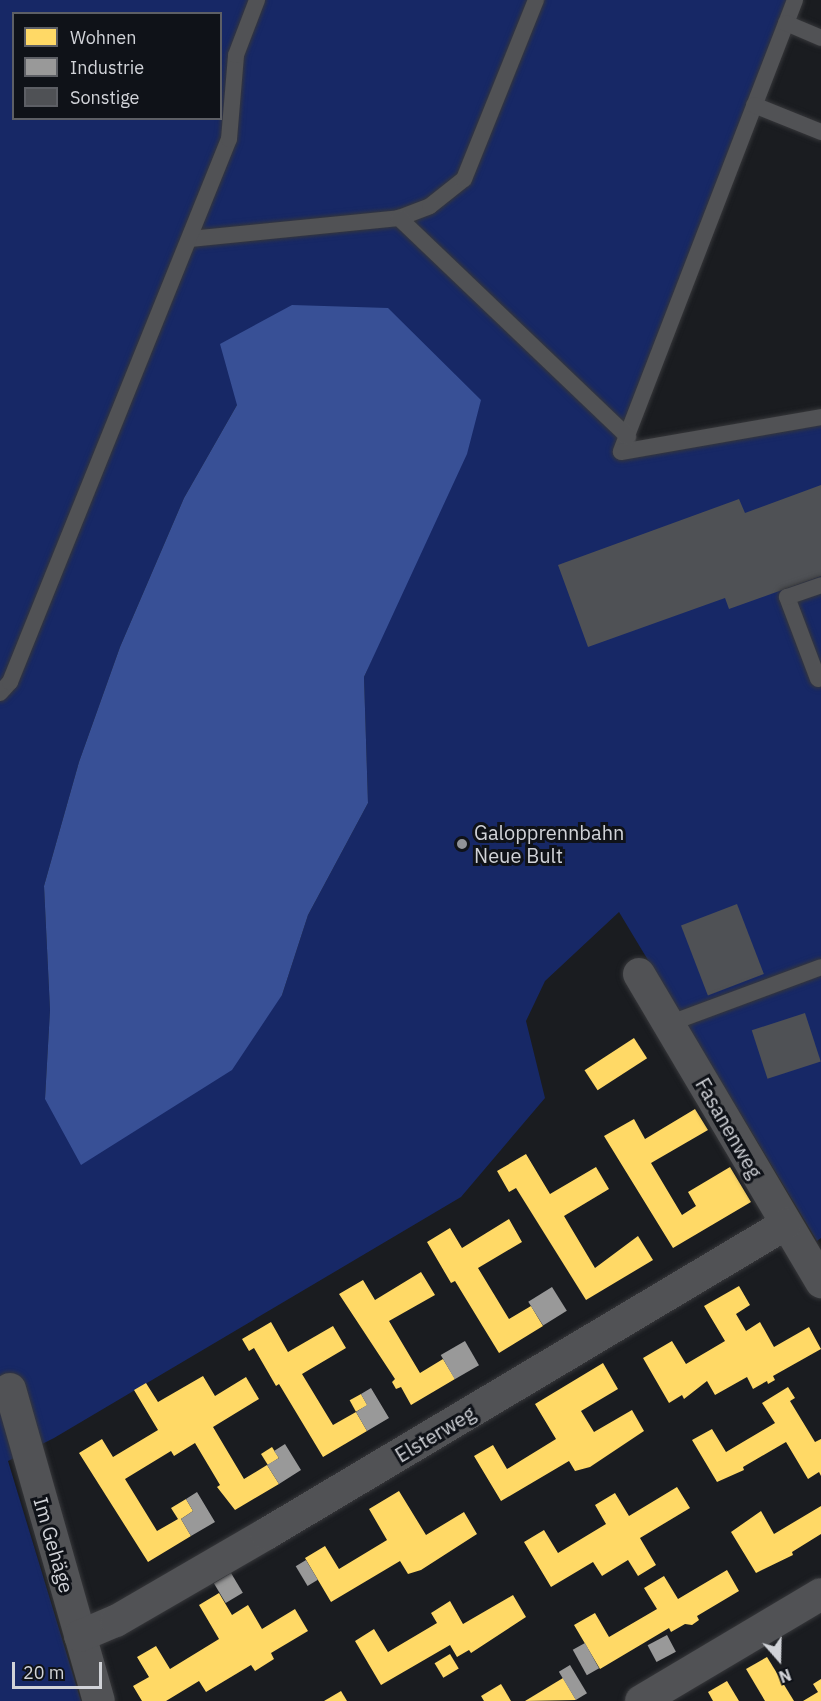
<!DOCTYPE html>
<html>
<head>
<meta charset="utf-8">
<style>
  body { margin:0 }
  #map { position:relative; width:821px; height:1701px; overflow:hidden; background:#1a1c20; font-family:"IBM Plex Sans",sans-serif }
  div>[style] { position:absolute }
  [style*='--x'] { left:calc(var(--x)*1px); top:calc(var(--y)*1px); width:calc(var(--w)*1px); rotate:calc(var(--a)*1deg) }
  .green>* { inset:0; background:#172866 }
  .water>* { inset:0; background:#385096 }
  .homes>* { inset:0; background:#ffd966; transform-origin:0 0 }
  .industry>* { inset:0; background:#999; transform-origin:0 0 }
  .building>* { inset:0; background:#4f5155; transform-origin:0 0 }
  .roads { filter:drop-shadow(0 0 2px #36373a) drop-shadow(0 0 2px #36373a) }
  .service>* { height:16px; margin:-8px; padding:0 8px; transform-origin:8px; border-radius:8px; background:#515255 }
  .minor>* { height:32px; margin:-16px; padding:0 16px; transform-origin:16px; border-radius:16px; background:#515255 }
  .dots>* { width:16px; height:16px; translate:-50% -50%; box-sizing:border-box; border:3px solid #0f1218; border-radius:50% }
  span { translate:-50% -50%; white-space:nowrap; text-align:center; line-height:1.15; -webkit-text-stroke:6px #0f1218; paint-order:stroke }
  .poi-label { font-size:20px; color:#d1d3d8 }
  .left { translate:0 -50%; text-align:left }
  .street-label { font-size:20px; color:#d1d3d8 }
  .legend { position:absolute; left:12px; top:12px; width:210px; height:108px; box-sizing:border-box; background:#0f1218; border:2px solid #5d5f65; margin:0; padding:8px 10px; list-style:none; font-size:18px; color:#d1d3d8 }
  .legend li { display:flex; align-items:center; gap:12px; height:30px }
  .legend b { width:30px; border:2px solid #5d5f65 }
  .north { position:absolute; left:749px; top:1629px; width:60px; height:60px; -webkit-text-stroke:4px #0f1218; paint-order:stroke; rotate:160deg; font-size:16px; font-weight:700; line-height:24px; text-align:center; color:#d1d3d8 }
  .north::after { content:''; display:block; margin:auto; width:21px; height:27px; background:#d1d3d8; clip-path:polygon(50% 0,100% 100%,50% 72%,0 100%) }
  .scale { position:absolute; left:12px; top:1662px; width:90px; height:27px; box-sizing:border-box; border:3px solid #d1d3d8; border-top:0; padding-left:8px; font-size:18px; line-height:21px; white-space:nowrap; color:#d1d3d8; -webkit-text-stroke:4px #0f1218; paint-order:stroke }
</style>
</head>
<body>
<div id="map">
  <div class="green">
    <div style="clip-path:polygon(evenodd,0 0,795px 0,622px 452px,821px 417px,821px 1238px,817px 1241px,802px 1216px,619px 912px,545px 981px,526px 1021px,545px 1098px,461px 1197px,54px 1438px,8px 1461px,81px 1701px,0 1701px,0 0,14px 14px,220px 14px,220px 118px,14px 118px,14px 14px,0 0,237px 405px,406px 581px,364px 677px,368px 803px,308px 915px,282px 995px,45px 1099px,50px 1010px,44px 886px,79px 762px,120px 647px,184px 498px,237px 405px)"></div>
  </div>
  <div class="water">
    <div style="clip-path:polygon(292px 305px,388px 308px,481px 400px,467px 454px,364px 677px,368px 803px,308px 915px,282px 995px,232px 1070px,81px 1165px,45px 1099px,50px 1010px,44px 886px,79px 762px,120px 647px,184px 498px,237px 405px,220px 344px)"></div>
  </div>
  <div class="homes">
    <div style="left:634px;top:1038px;width:24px;height:59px;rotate:57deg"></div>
    <div style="clip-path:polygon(695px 1109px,708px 1130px,651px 1163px,682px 1215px,696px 1206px,688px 1192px,730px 1167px,751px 1202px,673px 1248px,604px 1136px,634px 1119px,645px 1139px)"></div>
    <div style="clip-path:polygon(526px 1154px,550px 1194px,596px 1167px,609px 1189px,564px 1216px,595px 1268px,638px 1236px,653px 1260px,586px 1300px,516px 1188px,509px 1192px,497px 1171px)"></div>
    <div style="clip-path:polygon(509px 1219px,522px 1242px,478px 1268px,509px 1319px,531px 1306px,543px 1326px,499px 1353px,455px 1281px,451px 1283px,427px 1242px,450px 1228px,462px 1248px)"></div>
    <div style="clip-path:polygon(421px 1272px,435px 1295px,389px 1321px,420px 1373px,443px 1359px,455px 1379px,411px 1405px,401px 1387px,396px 1389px,392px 1382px,395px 1379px,339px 1294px,363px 1280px,375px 1300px)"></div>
    <div style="clip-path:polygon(739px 1286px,750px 1305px,736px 1314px,746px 1331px,760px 1322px,774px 1347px,809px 1327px,821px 1349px,773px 1376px,775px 1380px,768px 1384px,767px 1381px,753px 1389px,747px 1377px,715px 1395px,707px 1381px,684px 1399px,682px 1395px,669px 1403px,643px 1358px,672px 1341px,686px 1364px,725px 1341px,704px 1306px)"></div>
    <div style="clip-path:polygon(271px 1322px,288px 1352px,333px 1326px,346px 1348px,302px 1374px,333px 1425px,356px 1412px,367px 1431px,323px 1457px,279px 1384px,276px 1386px,254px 1348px,249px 1351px,242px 1339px)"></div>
    <div style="clip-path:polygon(603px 1363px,618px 1389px,581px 1411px,594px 1432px,632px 1410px,644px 1431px,590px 1467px,575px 1471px,569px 1461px,501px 1501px,474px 1456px,493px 1445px,507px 1469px,556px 1439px,535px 1404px)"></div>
    <div style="clip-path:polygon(203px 1376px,215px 1396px,246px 1377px,259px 1399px,213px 1427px,244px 1479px,267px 1465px,279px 1484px,235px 1510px,217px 1487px,220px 1485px,195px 1443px,174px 1456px,171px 1451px,125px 1479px,157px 1531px,178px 1519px,171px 1508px,186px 1499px,193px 1511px,181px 1519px,191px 1536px,148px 1562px,79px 1453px,102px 1439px,113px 1457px,158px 1430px,134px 1390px,146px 1383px,158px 1402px)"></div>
    <div style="clip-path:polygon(788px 1387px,795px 1398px,790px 1401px,815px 1442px,821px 1439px,821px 1476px,819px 1472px,808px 1479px,786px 1442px,743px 1467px,744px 1470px,717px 1482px,692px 1440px,712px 1429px,726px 1452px,775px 1423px,762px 1403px)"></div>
    <div style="left:361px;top:1394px;width:13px;height:13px;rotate:61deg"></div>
    <div style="left:272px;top:1447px;width:13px;height:13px;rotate:58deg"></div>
    <div style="clip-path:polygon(677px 1487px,690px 1508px,640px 1538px,656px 1565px,638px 1576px,628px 1560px,602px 1576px,593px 1562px,551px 1587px,524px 1542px,544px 1530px,558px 1553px,606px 1524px,595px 1505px,615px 1493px,629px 1516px)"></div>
    <div style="clip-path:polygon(399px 1491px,426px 1535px,464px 1512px,477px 1534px,421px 1570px,408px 1574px,400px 1561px,331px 1602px,305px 1558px,325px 1546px,339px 1569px,387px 1540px,369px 1509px)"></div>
    <div style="clip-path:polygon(821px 1506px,821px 1534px,792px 1552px,793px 1555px,756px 1573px,731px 1532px,761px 1511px,774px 1534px)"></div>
    <div style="clip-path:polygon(727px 1570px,739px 1591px,697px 1616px,699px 1620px,692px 1625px,685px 1624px,671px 1632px,669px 1628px,600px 1669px,574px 1625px,595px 1613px,609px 1637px,657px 1609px,644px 1588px,664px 1576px,678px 1599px)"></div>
    <div style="clip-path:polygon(219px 1593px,232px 1615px,248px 1605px,262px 1629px,295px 1609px,308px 1631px,271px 1653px,274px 1659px,255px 1671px,251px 1665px,206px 1692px,199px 1681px,166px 1701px,142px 1701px,133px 1686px,149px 1677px,137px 1657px,156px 1646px,170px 1669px,219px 1639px,199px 1605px)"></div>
    <div style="clip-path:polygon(513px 1595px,526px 1617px,471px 1653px,469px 1650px,457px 1657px,450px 1645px,381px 1685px,355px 1641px,374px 1629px,388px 1652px,437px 1623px,431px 1613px,450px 1601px,463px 1624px)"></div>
    <div style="left:450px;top:1654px;width:17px;height:18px;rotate:59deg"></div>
    <div style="clip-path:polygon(767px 1657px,794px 1701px,765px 1701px,746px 1669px)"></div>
    <div style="clip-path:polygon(563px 1678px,576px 1700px,525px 1701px)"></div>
    <div style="clip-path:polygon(821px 1679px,821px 1701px,803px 1701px,818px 1692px,813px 1684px)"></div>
    <div style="clip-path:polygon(727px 1681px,739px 1701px,713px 1701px,708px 1692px)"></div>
    <div style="clip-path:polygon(501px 1684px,511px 1701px,484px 1701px,481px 1696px)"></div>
    <div style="clip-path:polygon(341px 1691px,347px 1701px,324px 1701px)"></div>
  </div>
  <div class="industry">
    <div style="left:552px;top:1287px;width:28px;height:28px;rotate:58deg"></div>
    <div style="left:465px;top:1341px;width:28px;height:28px;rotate:60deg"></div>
    <div style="clip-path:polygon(371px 1388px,389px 1418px,367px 1431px,356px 1412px,367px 1405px,361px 1394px)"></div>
    <div style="clip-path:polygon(285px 1444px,301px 1470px,279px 1484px,267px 1465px,279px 1458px,274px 1451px)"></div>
    <div style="clip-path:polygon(197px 1492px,215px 1522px,191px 1536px,181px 1519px,193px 1511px,186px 1499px)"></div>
    <div style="left:306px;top:1560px;width:23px;height:12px;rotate:59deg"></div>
    <div style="left:231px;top:1573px;width:23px;height:20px;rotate:59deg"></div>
    <div style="left:667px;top:1635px;width:19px;height:22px;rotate:62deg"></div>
    <div style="left:585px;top:1643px;width:29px;height:14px;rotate:61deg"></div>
    <div style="left:570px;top:1665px;width:33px;height:13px;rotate:59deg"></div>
  </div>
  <div class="building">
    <div style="clip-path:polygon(821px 485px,821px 576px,729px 609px,725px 598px,588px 647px,558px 565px,739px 499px,745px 513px)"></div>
    <div style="left:737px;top:904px;width:75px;height:60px;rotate:69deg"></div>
    <div style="left:805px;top:1013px;width:51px;height:56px;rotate:72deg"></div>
  </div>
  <div class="roads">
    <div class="service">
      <div style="--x:795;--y:0;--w:484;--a:111.1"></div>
      <div style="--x:621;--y:452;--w:203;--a:-9.9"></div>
      <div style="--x:786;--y:23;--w:38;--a:23"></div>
      <div style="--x:754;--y:105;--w:72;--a:21.9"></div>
      <div style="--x:399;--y:218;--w:33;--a:-21"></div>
      <div style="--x:430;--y:206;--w:43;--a:-38.5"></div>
      <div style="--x:464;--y:179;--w:193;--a:-68.1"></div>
      <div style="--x:190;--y:239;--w:210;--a:-5.7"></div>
      <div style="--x:399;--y:218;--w:317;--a:43.7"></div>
      <div style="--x:818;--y:679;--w:88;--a:-110.7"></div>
      <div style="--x:787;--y:597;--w:36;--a:-19"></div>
      <div style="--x:0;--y:693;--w:15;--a:-48"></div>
      <div style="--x:10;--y:682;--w:585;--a:-68.04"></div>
      <div style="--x:229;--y:139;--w:84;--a:-85.2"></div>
      <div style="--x:236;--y:55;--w:59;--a:-69.1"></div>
      <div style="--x:668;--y:1024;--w:163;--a:-20.4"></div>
    </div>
    <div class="minor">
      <div style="--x:639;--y:974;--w:358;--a:59.4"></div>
      <div style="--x:10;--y:1389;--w:324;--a:74.1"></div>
      <div style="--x:80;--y:1636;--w:39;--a:-23"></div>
      <div style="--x:116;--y:1621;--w:173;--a:-30.1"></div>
      <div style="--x:266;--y:1534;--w:605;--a:-30.8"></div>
      <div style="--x:641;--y:1701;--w:209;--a:-30.7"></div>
    </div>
  </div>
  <div class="dots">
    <div style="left:462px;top:844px;background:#919398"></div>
  </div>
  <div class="poi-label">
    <span class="left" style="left:474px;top:844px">Galopprennbahn<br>Neue Bult</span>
  </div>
  <div class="street-label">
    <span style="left:729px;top:1128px;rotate:60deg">Fasanenweg</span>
    <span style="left:435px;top:1434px;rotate:-31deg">Elsterweg</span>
    <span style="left:54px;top:1545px;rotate:74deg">Im Gehäge</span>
  </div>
  <ul class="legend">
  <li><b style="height:16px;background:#ffd966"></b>Wohnen</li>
  <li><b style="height:16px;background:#999"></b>Industrie</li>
  <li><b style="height:16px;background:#4f5155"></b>Sonstige</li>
  </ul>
  <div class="north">N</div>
  <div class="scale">20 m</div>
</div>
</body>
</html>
